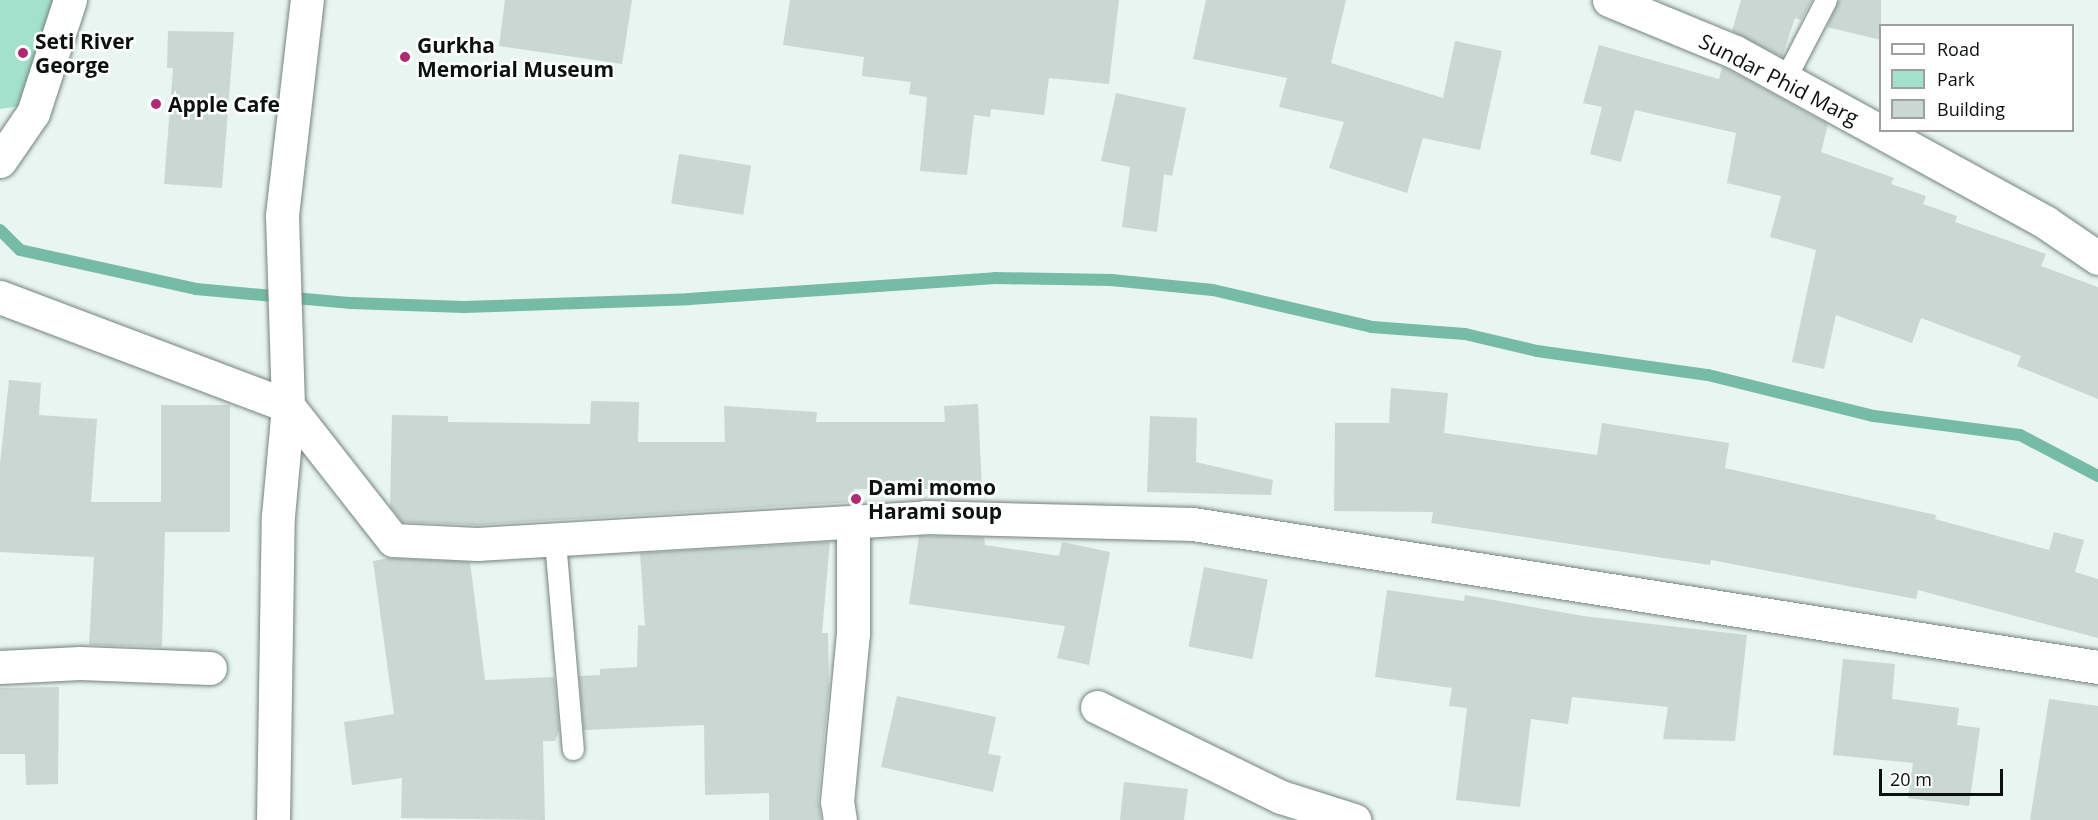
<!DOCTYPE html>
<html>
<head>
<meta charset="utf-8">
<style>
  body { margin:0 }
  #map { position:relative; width:2098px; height:820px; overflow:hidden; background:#e8f5f0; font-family:"Open Sans",sans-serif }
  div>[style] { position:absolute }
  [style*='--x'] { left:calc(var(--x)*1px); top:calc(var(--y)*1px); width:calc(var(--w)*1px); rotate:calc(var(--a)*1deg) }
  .green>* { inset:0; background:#a3e1cd }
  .stream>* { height:12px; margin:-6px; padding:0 6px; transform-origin:6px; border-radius:6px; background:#76bba5 }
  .building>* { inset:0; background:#cad8d3; transform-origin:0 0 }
  .roads { filter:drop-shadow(0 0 2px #76827e) drop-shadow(0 0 2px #76827e) }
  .service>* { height:21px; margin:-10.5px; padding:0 10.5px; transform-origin:10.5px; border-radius:10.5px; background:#fff }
  .minor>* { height:33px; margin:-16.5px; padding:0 16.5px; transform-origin:16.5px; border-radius:16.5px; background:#fff }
  .primary>* { height:33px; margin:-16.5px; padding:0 16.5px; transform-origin:16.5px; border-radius:16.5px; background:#fff }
  .dots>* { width:16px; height:16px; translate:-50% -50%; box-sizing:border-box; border:3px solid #fff; border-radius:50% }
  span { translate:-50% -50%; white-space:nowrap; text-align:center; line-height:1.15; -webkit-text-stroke:5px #fff; paint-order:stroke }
  .poi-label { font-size:21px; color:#0c110f; font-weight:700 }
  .left { translate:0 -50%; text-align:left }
  .street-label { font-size:21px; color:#0c110f }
  .legend { position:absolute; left:1879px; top:24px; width:195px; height:108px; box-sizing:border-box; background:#fff; border:2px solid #9ea09f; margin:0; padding:8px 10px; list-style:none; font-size:18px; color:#0c110f }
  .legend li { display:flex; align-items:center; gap:12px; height:30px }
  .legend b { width:30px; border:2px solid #9ea09f }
  .scale { position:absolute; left:1879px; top:769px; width:124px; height:27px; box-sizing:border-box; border:3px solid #0c110f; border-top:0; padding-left:8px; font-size:18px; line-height:21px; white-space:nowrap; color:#0c110f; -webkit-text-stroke:4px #fff; paint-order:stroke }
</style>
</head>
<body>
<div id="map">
  <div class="green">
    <div style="clip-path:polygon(0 0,65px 0,26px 105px,0 109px)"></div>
  </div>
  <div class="stream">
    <div style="--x:0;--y:230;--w:28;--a:45"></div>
    <div style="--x:20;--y:250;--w:180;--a:12.5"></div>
    <div style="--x:196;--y:289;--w:156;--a:5.2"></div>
    <div style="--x:351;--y:303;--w:113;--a:2"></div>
    <div style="--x:464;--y:307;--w:225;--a:-2"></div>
    <div style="--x:689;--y:299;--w:307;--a:-3.9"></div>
    <div style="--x:995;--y:278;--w:116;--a:1"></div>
    <div style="--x:1111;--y:280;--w:102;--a:5.6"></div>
    <div style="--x:1213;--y:290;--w:163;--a:13.1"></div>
    <div style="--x:1372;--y:327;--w:93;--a:4.3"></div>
    <div style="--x:1465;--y:334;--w:74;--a:13.3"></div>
    <div style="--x:1537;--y:351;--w:173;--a:8"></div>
    <div style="--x:1708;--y:375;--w:171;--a:13.9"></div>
    <div style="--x:1874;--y:416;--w:147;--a:7.4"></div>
    <div style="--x:2020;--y:435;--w:88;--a:27.7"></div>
  </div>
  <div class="building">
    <div style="clip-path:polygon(505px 0,632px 0,622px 64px,499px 46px)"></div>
    <div style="clip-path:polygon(790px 0,1119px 0,1109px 84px,1049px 78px,1044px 115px,991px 109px,990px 117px,974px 115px,967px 175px,920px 171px,927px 97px,909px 94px,911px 82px,862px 76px,864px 57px,783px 45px)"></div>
    <div style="clip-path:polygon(1206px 0,1346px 0,1331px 63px,1443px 98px,1455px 41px,1502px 51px,1480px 150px,1423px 138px,1407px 193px,1329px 168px,1344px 122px,1279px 107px,1287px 78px,1193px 59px)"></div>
    <div style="clip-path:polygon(1741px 0,1812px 0,1801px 20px,1795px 18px,1782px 57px,1732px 31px)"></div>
    <div style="clip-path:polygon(1839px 0,1881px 0,1881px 40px,1827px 27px)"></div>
    <div style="clip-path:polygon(168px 31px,234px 32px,222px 188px,164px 184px,173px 68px,167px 68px)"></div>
    <div style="clip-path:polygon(1599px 45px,1719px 79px,1722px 67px,1727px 69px,1828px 124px,1821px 152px,1894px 178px,1891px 184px,1926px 196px,1923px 204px,1957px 216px,1955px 222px,2046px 254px,2041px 266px,2098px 287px,2098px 399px,2017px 366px,2021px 356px,1921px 318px,1912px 343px,1836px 315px,1824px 369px,1792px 362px,1816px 250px,1770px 237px,1781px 196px,1727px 183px,1736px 133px,1635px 110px,1621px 162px,1590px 154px,1602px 107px,1583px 103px)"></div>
    <div style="clip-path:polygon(1116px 93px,1186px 108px,1172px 176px,1164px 174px,1157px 232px,1122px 227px,1130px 167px,1101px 161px)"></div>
    <div style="left:679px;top:154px;width:73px;height:50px;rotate:9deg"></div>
    <div style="clip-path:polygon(9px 380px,41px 383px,39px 415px,97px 419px,91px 502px,161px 502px,161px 405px,230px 405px,230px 532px,165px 532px,162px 647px,89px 645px,94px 557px,0 552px,0 464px)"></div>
    <div style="clip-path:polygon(1391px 388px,1448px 393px,1444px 433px,1597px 455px,1602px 423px,1729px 443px,1725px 468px,1936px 515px,1935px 519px,2049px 550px,2054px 532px,2084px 540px,2075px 572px,2098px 579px,2098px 638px,1918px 590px,1916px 599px,1711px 560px,1710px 565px,1431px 523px,1433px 512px,1334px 511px,1335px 423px,1389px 423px)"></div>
    <div style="clip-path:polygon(591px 401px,639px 402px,638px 442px,725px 442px,724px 406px,817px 412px,816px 422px,945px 422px,944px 406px,978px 404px,982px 489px,854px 489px,854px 502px,477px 525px,402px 522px,390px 506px,392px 415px,448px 416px,448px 422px,590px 424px)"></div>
    <div style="clip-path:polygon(1150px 416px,1197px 418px,1196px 462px,1273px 480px,1271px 495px,1147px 492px)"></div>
    <div style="clip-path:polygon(919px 536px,984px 537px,985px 545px,1059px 556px,1062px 542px,1110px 552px,1089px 665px,1057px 658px,1065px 626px,909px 604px)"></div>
    <div style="clip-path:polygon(830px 542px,822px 633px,828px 633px,829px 689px,818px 800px,821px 820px,769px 820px,769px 793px,705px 795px,704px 725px,584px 730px,579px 676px,600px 675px,600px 669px,637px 667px,638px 625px,645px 626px,640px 553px)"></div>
    <div style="clip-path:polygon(389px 558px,470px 562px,485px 680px,554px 677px,559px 731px,555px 741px,543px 741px,545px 820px,401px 818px,402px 778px,352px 785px,344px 722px,394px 714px,373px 561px)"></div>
    <div style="left:1204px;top:567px;width:65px;height:81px;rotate:11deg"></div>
    <div style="clip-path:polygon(1387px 590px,1464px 601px,1465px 595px,1583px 616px,1747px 635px,1735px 741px,1663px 739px,1668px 707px,1572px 697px,1568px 724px,1531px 719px,1520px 807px,1456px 800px,1467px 708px,1449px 706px,1452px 688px,1375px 677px)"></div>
    <div style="clip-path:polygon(1843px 659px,1895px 664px,1892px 699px,1959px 708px,1957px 725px,1980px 728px,1969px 806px,1908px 798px,1913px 763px,1833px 755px)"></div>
    <div style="clip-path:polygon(59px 687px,58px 784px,26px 785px,25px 754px,0 754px,0 688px)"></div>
    <div style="clip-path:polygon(897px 696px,996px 717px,988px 754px,1001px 756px,993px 792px,881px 767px)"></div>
    <div style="clip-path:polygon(2049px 699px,2098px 706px,2098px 820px,2030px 820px)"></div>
    <div style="clip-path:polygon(1124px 782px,1188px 789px,1184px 820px,1120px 820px)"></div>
  </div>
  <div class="roads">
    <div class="service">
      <div style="--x:1785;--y:79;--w:89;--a:-62.6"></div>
      <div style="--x:555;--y:541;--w:209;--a:85.1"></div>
    </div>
    <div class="minor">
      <div style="--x:0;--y:161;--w:58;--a:-55.5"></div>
      <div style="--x:33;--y:113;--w:119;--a:-71.9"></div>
      <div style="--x:0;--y:297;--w:308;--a:20.7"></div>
      <div style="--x:288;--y:406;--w:170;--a:51.9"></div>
      <div style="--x:393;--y:540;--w:84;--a:2.7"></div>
      <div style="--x:477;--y:544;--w:449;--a:-3.4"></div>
      <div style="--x:925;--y:517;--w:268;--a:1.5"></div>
      <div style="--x:1193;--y:524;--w:916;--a:8.98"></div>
      <div style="--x:0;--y:667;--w:80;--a:-2.9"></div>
      <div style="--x:80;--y:663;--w:130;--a:2.2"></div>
      <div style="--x:1097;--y:707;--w:205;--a:26.1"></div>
      <div style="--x:1281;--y:797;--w:77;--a:17.5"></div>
      <div style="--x:273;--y:820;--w:304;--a:-89.1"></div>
      <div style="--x:278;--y:516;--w:110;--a:-84.8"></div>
      <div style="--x:288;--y:406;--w:191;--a:-91.8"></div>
      <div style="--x:282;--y:215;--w:216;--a:-83.4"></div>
      <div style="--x:840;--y:820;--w:18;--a:-99"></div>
      <div style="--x:837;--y:802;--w:169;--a:-84.6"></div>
      <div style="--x:853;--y:634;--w:112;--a:-90"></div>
    </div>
    <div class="primary">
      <div style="--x:1609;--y:0;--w:136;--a:22.4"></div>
      <div style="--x:1735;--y:52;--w:354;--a:28.7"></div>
      <div style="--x:2045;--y:222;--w:64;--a:34.2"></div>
    </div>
  </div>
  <div class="dots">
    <div style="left:23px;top:53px;background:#ae2a72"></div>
    <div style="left:405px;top:57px;background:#ae2a72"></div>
    <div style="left:156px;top:104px;background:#ae2a72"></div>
    <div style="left:856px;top:499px;background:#ae2a72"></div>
  </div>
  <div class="poi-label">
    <span class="left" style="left:35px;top:53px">Seti River<br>George</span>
    <span class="left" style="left:417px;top:57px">Gurkha<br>Memorial Museum</span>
    <span class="left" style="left:168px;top:104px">Apple Cafe</span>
    <span class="left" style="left:868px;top:499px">Dami momo<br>Harami soup</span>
  </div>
  <div class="street-label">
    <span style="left:1779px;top:79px;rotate:27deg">Sundar Phid Marg</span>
  </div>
  <ul class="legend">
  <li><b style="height:8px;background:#fff"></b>Road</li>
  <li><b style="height:16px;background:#a3e1cd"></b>Park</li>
  <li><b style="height:16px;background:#cad8d3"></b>Building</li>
  </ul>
  <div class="scale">20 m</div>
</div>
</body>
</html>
